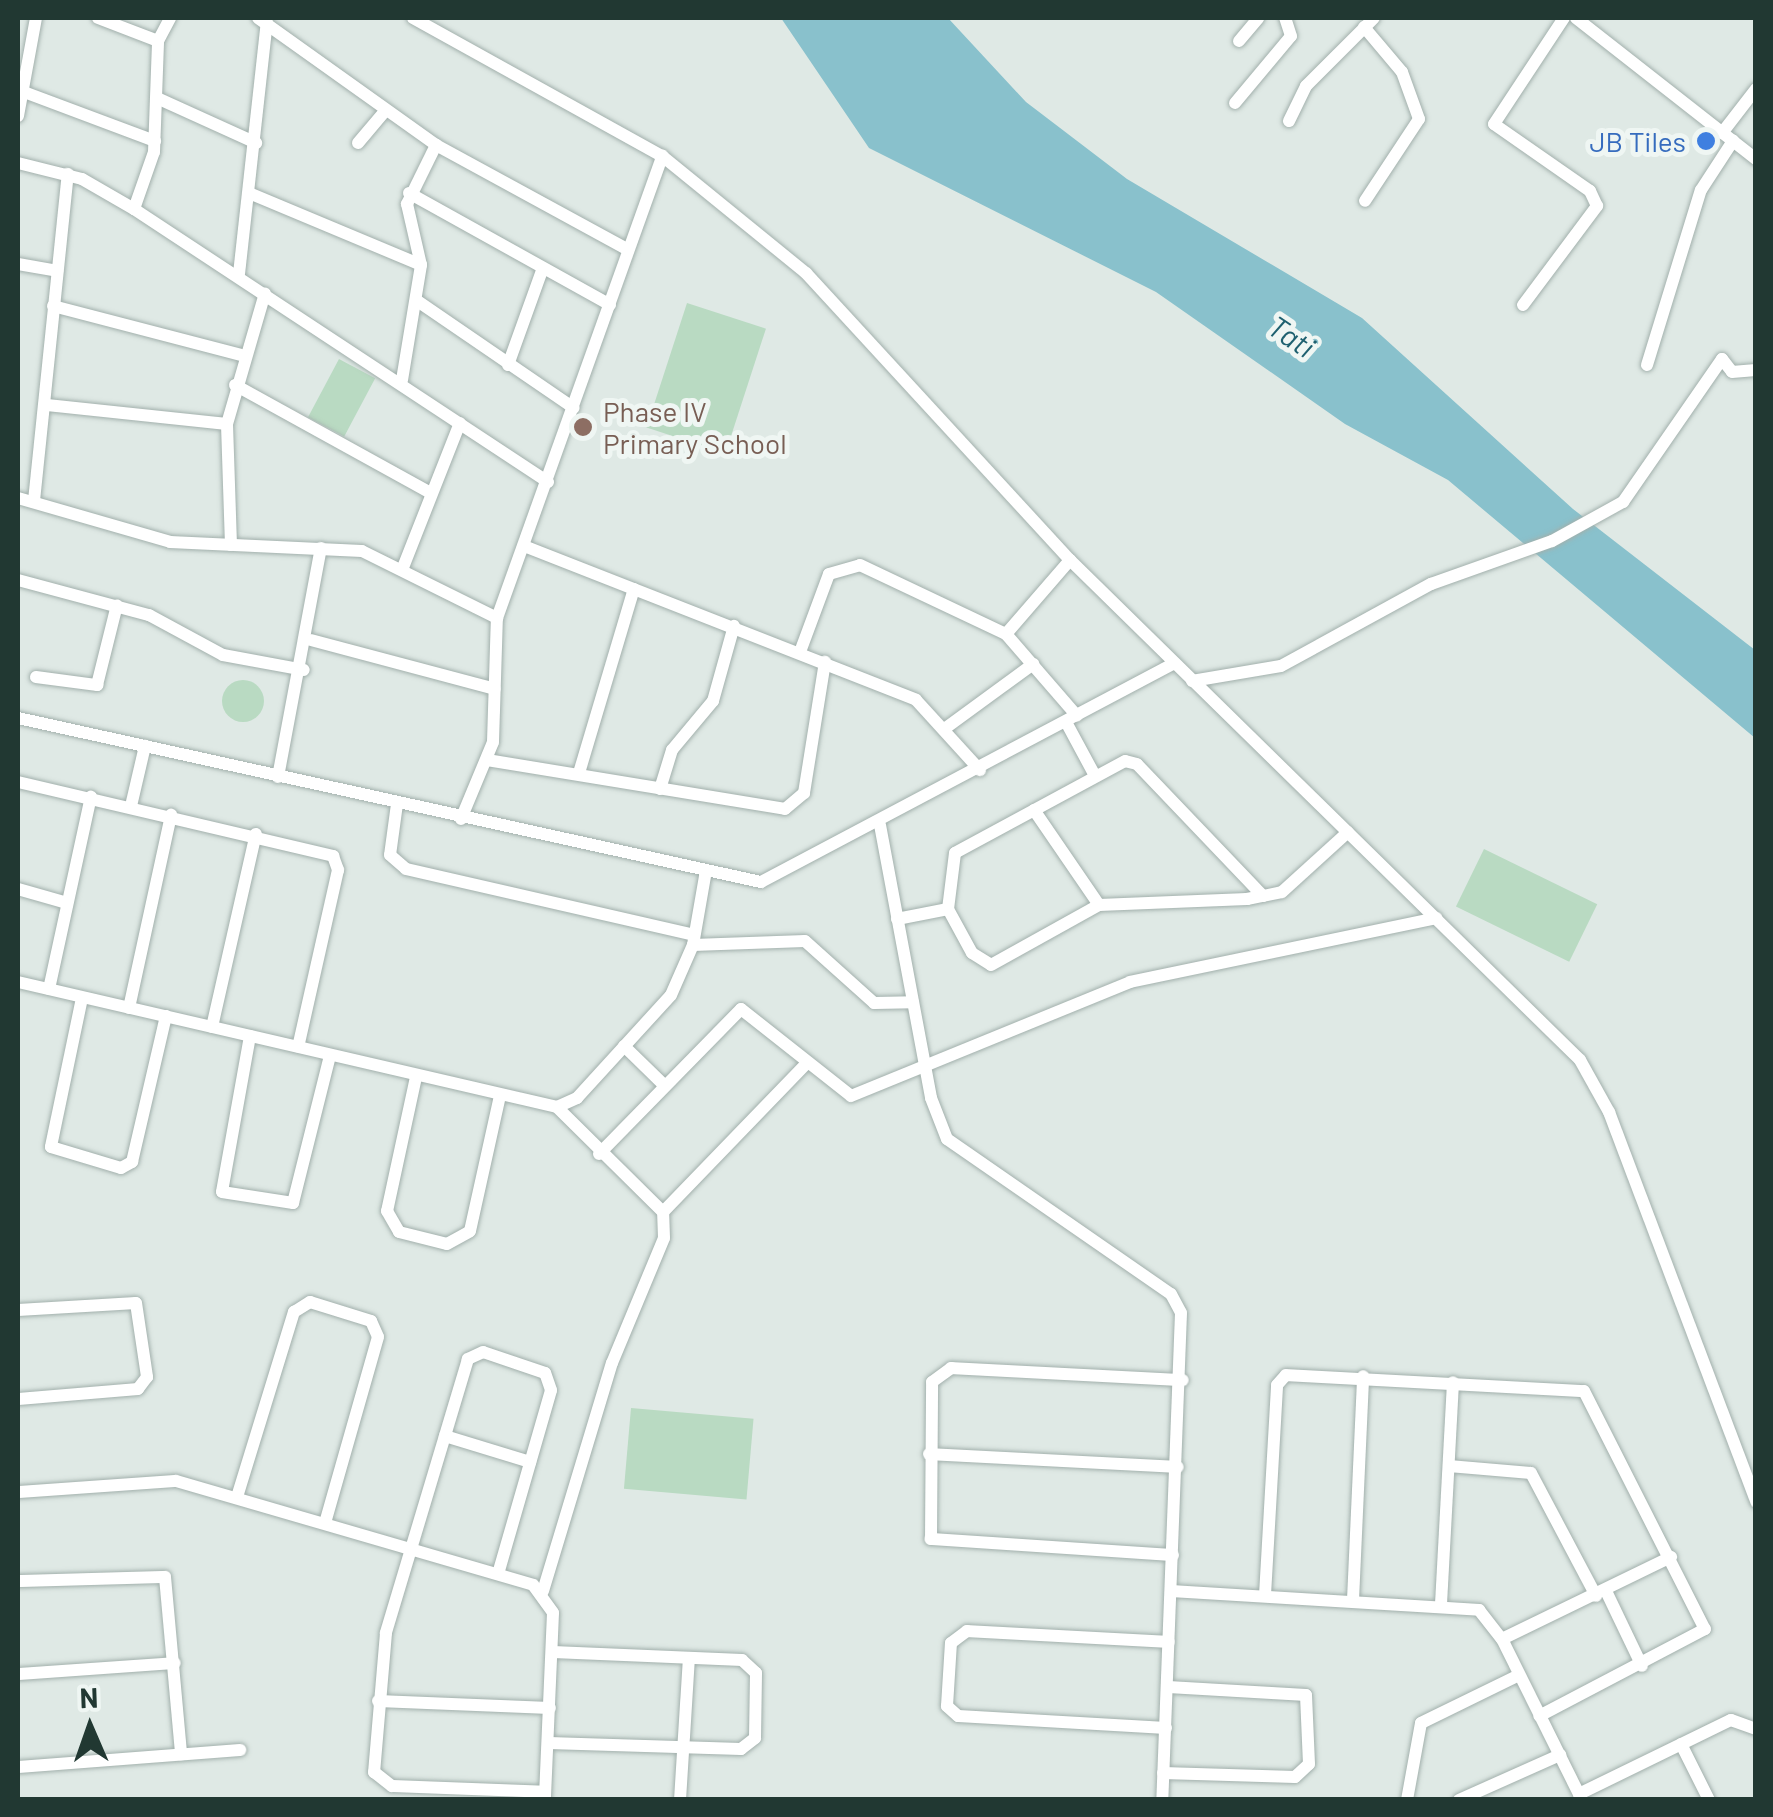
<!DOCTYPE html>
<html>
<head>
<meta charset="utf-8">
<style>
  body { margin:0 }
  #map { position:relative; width:1773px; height:1817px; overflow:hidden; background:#dfe9e5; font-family:Barlow,sans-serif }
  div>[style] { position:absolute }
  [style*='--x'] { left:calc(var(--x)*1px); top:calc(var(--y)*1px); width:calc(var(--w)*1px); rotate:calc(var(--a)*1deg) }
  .green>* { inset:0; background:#b9dac2; transform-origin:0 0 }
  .round { border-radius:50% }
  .water>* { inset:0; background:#89c1cc }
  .roads { filter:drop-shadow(0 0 2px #a2b0ac) drop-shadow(0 0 2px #a2b0ac) }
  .minor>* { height:12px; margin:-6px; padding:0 6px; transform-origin:6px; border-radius:6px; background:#fff }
  .dots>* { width:28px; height:28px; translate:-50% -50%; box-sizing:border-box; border:5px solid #eff6f3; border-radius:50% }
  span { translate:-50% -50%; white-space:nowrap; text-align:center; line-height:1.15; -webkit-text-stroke:10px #eff6f3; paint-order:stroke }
  .shop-label { font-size:28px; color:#366cbe }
  .right { translate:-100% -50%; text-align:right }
  .education-label { font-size:28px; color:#785e54 }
  .left { translate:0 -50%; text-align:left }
  .water-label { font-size:30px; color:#1f6170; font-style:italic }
  .frame { position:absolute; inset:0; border:20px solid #213832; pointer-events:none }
  .north { position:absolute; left:40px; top:1677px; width:100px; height:100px; -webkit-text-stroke:8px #eff6f3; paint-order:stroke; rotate:358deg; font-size:28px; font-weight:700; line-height:40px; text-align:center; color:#213832 }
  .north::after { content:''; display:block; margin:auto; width:35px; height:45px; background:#213832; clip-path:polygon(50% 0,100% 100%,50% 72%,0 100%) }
</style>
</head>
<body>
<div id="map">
  <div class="green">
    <div style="left:687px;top:303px;width:83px;height:131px;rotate:18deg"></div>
    <div style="left:339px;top:359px;width:41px;height:66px;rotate:28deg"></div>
    <div class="round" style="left:222px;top:680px;width:42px;height:42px"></div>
    <div style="left:1484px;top:849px;width:126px;height:64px;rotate:26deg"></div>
    <div style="left:631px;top:1408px;width:123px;height:81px;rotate:5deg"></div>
  </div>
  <div class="water">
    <div style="clip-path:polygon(781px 18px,948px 18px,1026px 102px,1127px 179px,1362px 318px,1573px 509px,1755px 650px,1755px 738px,1448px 480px,1345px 424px,1156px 292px,869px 148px)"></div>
  </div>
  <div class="roads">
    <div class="minor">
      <div style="--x:98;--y:18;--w:64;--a:21"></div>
      <div style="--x:258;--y:18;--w:219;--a:35.5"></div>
      <div style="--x:436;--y:145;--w:217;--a:28.6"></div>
      <div style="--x:413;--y:18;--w:285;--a:29"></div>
      <div style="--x:662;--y:156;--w:186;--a:39.1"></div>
      <div style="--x:806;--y:273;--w:390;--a:47.4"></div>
      <div style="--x:1070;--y:560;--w:714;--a:44.43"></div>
      <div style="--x:1580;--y:1060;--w:60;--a:60.9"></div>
      <div style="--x:1609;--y:1112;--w:417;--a:69.3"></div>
      <div style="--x:1576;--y:18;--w:229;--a:38.1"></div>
      <div style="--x:1364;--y:27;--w:59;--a:49.8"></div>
      <div style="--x:1402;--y:72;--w:50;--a:70.1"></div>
      <div style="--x:1419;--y:119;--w:98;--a:123.4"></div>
      <div style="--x:1239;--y:41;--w:30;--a:-50"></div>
      <div style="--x:24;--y:92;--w:140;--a:20.5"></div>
      <div style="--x:157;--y:98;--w:109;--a:24.4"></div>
      <div style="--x:1235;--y:103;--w:87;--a:-50.1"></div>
      <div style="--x:1291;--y:36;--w:19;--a:-108"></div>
      <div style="--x:18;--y:116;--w:100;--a:-79.6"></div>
      <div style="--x:1289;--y:121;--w:39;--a:-64"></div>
      <div style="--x:1306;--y:86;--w:96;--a:-45"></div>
      <div style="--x:1722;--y:133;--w:56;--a:-52.3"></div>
      <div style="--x:358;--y:143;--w:43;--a:-49.7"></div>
      <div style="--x:18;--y:163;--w:66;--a:14"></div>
      <div style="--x:82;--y:179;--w:60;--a:30"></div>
      <div style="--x:134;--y:209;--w:496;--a:33.4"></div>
      <div style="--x:249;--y:193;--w:186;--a:22.7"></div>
      <div style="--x:409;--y:193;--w:230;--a:29.1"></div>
      <div style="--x:134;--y:209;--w:60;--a:-70.7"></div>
      <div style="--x:154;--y:152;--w:111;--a:-87.9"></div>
      <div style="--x:158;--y:41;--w:26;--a:-62"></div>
      <div style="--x:18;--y:264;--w:40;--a:10"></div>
      <div style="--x:239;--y:274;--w:254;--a:-83.7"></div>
      <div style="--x:416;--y:300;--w:191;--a:34.4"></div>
      <div style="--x:1523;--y:305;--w:124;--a:-53.2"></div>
      <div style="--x:1597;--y:206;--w:17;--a:-115"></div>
      <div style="--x:1590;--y:191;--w:117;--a:-145.1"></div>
      <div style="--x:1494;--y:124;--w:127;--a:-56.6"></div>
      <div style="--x:53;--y:306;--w:194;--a:14.6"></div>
      <div style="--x:508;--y:365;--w:103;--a:-70.2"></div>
      <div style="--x:1647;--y:365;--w:183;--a:-72.9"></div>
      <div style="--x:1701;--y:190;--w:59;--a:-56.9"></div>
      <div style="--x:402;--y:380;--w:117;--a:-80.6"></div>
      <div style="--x:421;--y:265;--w:63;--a:-102.9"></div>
      <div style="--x:407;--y:204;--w:66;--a:-63.8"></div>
      <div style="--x:235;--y:385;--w:222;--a:28.9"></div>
      <div style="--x:47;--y:405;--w:181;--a:6"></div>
      <div style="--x:18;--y:498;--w:158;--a:16.1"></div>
      <div style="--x:170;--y:542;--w:192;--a:2.7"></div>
      <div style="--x:362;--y:551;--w:151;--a:26.4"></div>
      <div style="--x:34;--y:501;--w:329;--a:-84.1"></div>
      <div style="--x:231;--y:545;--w:121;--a:-91.9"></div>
      <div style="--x:227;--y:424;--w:136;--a:-73.8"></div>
      <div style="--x:524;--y:546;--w:421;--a:21.4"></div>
      <div style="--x:916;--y:700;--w:95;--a:47.6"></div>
      <div style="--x:402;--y:570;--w:158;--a:-68.5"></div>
      <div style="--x:18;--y:580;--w:136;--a:15"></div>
      <div style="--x:149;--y:615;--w:84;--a:28.4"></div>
      <div style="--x:223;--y:655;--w:82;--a:10.5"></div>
      <div style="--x:1006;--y:634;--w:98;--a:-49.1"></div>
      <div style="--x:311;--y:640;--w:190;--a:14.9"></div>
      <div style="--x:800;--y:652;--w:83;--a:-69.6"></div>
      <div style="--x:829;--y:574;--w:32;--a:-16"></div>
      <div style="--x:860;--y:565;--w:161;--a:25.3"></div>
      <div style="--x:1006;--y:634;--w:108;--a:49.1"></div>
      <div style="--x:36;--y:677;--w:62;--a:7.5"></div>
      <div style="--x:97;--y:685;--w:82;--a:-76"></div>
      <div style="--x:1192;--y:681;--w:90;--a:-9.6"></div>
      <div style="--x:1281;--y:666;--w:171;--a:-28.7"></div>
      <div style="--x:1431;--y:584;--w:128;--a:-19.6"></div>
      <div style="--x:1552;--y:541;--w:81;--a:-28.8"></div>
      <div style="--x:1623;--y:502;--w:174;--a:-55.3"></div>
      <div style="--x:1722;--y:359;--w:16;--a:52"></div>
      <div style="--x:1732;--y:372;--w:24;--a:-5"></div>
      <div style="--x:18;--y:718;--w:761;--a:12.45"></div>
      <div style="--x:761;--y:882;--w:467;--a:-27.9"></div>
      <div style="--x:1066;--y:722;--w:59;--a:61.7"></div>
      <div style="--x:947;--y:727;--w:107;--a:-36.2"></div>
      <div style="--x:487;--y:760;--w:302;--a:9.3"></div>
      <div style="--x:785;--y:809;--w:25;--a:-40"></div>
      <div style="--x:804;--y:793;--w:133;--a:-80.9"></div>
      <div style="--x:579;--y:773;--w:192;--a:-73.4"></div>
      <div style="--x:278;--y:777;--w:233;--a:-79.4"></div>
      <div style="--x:18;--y:782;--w:324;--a:13.2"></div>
      <div style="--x:333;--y:856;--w:15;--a:70"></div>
      <div style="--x:338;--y:870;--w:181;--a:102.7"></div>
      <div style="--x:660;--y:789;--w:41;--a:-72.9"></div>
      <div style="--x:672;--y:750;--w:64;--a:-50.1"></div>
      <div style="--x:713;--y:701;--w:78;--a:-74.4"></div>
      <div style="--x:397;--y:804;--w:51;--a:97.8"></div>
      <div style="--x:390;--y:855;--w:21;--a:41"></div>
      <div style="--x:406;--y:869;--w:295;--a:12.9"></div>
      <div style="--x:131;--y:806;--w:62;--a:-76.9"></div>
      <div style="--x:1034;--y:810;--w:115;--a:55.6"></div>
      <div style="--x:461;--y:819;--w:83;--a:-67.4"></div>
      <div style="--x:493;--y:742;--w:124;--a:-88.2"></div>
      <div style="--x:497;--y:618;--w:491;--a:-70.3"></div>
      <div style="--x:880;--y:825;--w:278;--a:79.4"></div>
      <div style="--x:931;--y:1098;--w:44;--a:68.7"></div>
      <div style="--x:947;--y:1139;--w:272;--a:34.7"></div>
      <div style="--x:1171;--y:1294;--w:21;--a:62"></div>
      <div style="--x:1181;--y:1313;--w:487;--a:92.2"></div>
      <div style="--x:18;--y:889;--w:51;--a:15.9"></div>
      <div style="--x:1263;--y:896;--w:182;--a:-133.7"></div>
      <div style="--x:1137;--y:764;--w:12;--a:-166"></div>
      <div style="--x:1125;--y:761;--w:193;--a:151.6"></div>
      <div style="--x:955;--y:853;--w:56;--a:97.1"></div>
      <div style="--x:948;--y:909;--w:50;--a:61.4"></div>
      <div style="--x:972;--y:953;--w:22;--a:32"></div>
      <div style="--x:991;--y:965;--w:124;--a:-29.1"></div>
      <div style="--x:1099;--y:905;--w:148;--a:-2.3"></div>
      <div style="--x:1247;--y:899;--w:16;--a:-11"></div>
      <div style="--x:1263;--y:896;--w:19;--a:-12"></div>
      <div style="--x:1282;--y:892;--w:89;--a:-42.3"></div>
      <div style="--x:897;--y:919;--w:52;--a:-11.1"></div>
      <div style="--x:693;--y:945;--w:112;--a:-2"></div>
      <div style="--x:805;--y:941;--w:93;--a:41.9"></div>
      <div style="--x:874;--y:1003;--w:39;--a:-1"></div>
      <div style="--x:18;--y:982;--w:553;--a:13.06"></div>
      <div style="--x:557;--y:1107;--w:22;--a:-24"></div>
      <div style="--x:577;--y:1098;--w:139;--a:-47.6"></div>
      <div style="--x:671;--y:995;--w:55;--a:-66.3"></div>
      <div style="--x:693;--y:945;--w:70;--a:-80.1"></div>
      <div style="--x:49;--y:989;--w:197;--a:-77.7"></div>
      <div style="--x:82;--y:998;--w:152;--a:101.8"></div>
      <div style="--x:51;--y:1147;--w:73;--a:16.7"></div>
      <div style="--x:121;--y:1168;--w:13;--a:-29"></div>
      <div style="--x:132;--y:1162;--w:150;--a:-76.9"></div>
      <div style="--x:129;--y:1008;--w:198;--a:-77.7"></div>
      <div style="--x:212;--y:1027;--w:198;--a:-77.2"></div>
      <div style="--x:250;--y:1036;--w:158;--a:100.2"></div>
      <div style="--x:222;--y:1192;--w:72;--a:8.8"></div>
      <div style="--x:293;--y:1203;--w:152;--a:-75.9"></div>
      <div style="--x:624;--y:1046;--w:56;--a:44.3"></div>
      <div style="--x:416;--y:1077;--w:137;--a:102.2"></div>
      <div style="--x:387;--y:1211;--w:24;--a:60"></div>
      <div style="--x:399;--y:1232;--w:49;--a:14"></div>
      <div style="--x:447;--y:1244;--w:26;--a:-29"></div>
      <div style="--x:470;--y:1231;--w:138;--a:-77.5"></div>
      <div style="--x:599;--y:1154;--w:203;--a:-45.6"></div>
      <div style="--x:741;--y:1009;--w:140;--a:38.3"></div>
      <div style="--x:851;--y:1096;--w:301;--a:-22.2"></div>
      <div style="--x:1130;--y:982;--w:313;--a:-11.8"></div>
      <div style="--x:663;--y:1212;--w:207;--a:-46"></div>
      <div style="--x:18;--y:1310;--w:118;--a:-3.4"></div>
      <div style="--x:136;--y:1303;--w:75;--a:81.5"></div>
      <div style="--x:147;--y:1377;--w:15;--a:127"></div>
      <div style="--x:138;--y:1389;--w:120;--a:175.2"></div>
      <div style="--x:445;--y:1436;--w:89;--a:17"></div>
      <div style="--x:929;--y:1454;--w:249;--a:3"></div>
      <div style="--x:1449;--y:1466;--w:82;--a:4.9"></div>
      <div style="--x:1531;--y:1473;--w:139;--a:62.1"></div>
      <div style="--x:18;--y:1492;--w:158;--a:-4"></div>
      <div style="--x:176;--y:1481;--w:372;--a:16.2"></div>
      <div style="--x:533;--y:1585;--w:34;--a:54"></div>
      <div style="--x:553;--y:1613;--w:185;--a:92.5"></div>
      <div style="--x:237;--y:1497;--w:194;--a:-72.9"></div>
      <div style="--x:294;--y:1312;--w:19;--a:-32"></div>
      <div style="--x:310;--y:1302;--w:64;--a:17.3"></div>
      <div style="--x:371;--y:1321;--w:17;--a:66"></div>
      <div style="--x:378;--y:1337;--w:193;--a:105.9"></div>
      <div style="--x:1173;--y:1555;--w:243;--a:-176.2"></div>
      <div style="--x:931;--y:1539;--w:157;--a:-89.6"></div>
      <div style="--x:932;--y:1382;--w:24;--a:-36"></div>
      <div style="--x:951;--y:1368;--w:232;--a:3"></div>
      <div style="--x:498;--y:1574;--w:191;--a:-73.9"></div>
      <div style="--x:551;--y:1390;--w:18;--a:-109"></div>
      <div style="--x:545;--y:1373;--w:65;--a:-161.3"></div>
      <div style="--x:483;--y:1352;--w:17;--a:155"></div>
      <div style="--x:468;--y:1359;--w:286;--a:106.7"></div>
      <div style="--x:386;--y:1633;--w:140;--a:94.9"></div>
      <div style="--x:374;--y:1772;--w:23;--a:38"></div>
      <div style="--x:392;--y:1786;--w:153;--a:2.2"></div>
      <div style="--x:18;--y:1581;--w:147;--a:-1.6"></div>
      <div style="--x:165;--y:1577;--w:178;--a:84.8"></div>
      <div style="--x:543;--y:1591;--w:238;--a:-73.2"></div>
      <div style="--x:612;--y:1363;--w:135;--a:-67.4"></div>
      <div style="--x:664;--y:1238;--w:26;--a:-92"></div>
      <div style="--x:663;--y:1212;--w:149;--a:-135.3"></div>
      <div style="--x:1171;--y:1591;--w:309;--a:3.5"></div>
      <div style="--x:1479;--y:1610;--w:37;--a:52"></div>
      <div style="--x:1502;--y:1639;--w:180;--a:63.6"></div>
      <div style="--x:1606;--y:1591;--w:83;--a:64.4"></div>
      <div style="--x:1265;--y:1595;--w:210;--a:-86.7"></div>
      <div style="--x:1277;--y:1385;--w:13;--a:-48"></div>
      <div style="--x:1286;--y:1375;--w:298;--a:3.1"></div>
      <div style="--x:1584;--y:1391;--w:267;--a:63.1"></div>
      <div style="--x:1705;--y:1629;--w:187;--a:152.3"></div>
      <div style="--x:1353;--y:1600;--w:224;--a:-87.4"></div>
      <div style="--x:1441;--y:1604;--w:222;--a:-86.9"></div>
      <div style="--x:1502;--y:1639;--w:188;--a:-25.9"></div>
      <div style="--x:18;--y:1674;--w:157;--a:-4"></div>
      <div style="--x:378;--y:1701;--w:172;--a:2.3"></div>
      <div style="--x:1166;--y:1728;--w:208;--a:-176.7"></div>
      <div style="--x:958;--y:1716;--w:15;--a:-138"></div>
      <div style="--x:947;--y:1706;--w:63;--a:-86.4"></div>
      <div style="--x:951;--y:1643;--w:20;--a:-37"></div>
      <div style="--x:967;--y:1631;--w:202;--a:3.1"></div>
      <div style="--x:549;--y:1743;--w:192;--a:1.8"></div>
      <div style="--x:741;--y:1749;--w:18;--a:-38"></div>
      <div style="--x:755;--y:1738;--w:65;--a:-89.1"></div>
      <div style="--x:756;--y:1673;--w:19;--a:-137"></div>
      <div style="--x:742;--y:1660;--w:189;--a:-177.6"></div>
      <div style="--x:1681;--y:1744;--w:63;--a:63.4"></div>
      <div style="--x:18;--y:1767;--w:223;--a:-4.4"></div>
      <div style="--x:1163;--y:1773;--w:132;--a:1.7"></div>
      <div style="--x:1295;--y:1777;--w:19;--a:-43"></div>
      <div style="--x:1309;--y:1764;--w:69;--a:-92.5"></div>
      <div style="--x:1306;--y:1695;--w:138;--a:-176.7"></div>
      <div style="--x:1579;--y:1794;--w:169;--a:-26"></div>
      <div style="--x:1731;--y:1720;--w:27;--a:20"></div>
      <div style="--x:680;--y:1800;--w:142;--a:-86.4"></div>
      <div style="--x:1407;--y:1800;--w:78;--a:-79.7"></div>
      <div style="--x:1421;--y:1723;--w:109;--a:-26.1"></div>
      <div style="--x:1459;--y:1800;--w:111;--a:-24"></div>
    </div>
  </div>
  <div class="dots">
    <div style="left:1706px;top:141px;background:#3f7fe0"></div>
    <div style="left:583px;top:427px;background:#8d6e63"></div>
  </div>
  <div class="shop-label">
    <span class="right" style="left:1686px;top:141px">JB Tiles</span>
  </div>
  <div class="education-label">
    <span class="left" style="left:603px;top:427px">Phase IV<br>Primary School</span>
  </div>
  <div class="water-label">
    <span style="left:1292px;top:336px;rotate:34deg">Tati</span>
  </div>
  <div class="frame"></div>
  <div class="north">N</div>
</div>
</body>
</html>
